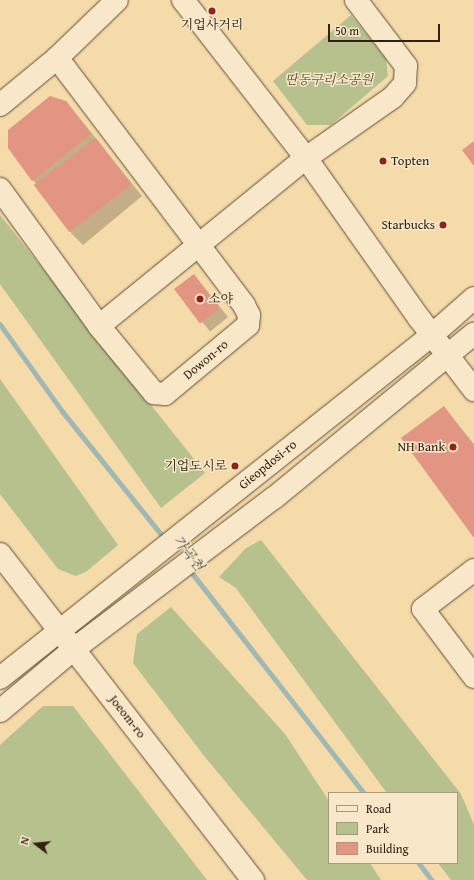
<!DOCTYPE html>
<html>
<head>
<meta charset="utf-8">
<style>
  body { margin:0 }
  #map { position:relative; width:474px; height:880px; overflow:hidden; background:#f5daaa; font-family:"Gentium Book Plus","Noto Serif KR",serif }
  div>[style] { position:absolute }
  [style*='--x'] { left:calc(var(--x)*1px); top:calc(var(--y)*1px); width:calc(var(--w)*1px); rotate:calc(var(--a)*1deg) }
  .green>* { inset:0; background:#b6c18d }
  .shadow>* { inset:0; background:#0003; transform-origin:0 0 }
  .stream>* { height:4.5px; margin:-2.25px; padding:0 2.25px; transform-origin:2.25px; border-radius:2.25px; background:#a0b8b3 }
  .building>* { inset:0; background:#e19582; transform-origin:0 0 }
  .roads { filter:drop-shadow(0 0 1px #614f37) drop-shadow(0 0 1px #614f37) }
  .minor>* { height:22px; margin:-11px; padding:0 11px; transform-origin:11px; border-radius:11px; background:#f8e7c8 }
  .dots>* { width:11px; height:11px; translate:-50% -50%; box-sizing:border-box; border:2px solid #f8e7c8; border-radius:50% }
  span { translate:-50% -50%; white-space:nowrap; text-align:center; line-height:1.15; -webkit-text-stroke:3px #f8e7c8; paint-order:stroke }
  .poi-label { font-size:13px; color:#302111 }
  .left { translate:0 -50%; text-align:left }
  .right { translate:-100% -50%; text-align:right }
  .park-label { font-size:13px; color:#585136; font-style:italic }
  .street-label { font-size:13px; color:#302111 }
  .water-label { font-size:14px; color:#524e42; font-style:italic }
  .legend { position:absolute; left:328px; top:792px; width:130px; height:72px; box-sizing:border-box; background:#f8e7c8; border:1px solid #a8987f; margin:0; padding:5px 7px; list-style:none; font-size:12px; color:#302111 }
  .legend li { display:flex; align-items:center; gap:8px; height:20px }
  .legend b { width:20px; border:1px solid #a8987f }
  .north { position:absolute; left:16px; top:824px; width:40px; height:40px; -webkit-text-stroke:3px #f8e7c8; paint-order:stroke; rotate:286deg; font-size:11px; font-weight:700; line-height:16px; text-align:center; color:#302111 }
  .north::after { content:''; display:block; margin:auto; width:14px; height:18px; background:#302111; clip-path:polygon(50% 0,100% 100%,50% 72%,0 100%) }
  .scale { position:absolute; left:328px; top:24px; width:112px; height:18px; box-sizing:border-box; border:2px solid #302111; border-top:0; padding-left:5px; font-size:12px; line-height:14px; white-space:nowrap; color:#302111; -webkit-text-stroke:3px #f8e7c8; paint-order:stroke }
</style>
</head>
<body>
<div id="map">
  <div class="green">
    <div style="clip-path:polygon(351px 15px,386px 59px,388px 76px,331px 125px,307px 125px,273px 81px)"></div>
    <div style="clip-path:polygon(0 215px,205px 473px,161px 508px,0 284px)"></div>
    <div style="clip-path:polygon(0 379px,118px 545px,87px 571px,76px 576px,58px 569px,0 494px)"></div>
    <div style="clip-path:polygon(261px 540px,461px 794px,474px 825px,474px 880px,451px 880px,438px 863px,457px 863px,457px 793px,387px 793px,236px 588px,219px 577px,246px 548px)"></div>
    <div style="clip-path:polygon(171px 607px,285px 734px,329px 801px,329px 863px,370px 863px,381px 880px,307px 880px,205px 757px,133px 663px,137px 634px)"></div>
    <div style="clip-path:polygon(43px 706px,73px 706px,207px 880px,0 880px,0 745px)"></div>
  </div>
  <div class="shadow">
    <div style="clip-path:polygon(66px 101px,142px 196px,83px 245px,72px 234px,33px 180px)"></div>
    <div style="left:194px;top:275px;width:54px;height:23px;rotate:51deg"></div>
    <div style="clip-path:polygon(444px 407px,474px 444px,474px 536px)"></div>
  </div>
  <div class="stream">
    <div style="--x:0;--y:324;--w:108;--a:54.4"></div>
    <div style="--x:63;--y:412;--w:164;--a:51.2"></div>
    <div style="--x:189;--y:569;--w:284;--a:52"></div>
    <div style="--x:419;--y:863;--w:21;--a:53"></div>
  </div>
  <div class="building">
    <div style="clip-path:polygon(50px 96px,66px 101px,91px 134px,32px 181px,8px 148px,8px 130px)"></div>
    <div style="left:96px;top:138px;width:59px;height:78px;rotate:53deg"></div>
    <div style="clip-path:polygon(474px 141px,474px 166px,462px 150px)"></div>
    <div style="left:194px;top:274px;width:43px;height:25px;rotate:53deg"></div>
    <div style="clip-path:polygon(444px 406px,474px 447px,474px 538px,401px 438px)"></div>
  </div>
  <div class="roads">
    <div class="minor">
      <div style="--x:183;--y:0;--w:200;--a:52.1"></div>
      <div style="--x:306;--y:158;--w:196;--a:54.8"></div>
      <div style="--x:419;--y:318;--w:91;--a:52.6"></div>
      <div style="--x:0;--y:105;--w:74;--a:-39.5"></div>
      <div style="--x:57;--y:58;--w:83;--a:-44"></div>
      <div style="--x:0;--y:189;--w:169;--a:54.1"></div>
      <div style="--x:99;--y:326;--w:87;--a:50.6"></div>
      <div style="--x:154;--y:393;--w:11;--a:5"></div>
      <div style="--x:165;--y:394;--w:108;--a:-39.7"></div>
      <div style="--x:248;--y:325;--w:10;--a:-84"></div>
      <div style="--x:249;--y:315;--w:11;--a:-117"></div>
      <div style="--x:244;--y:305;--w:310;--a:-127.1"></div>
      <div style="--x:99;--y:326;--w:267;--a:-39.1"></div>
      <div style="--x:306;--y:158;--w:106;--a:-35"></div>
      <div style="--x:393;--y:97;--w:18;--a:-49"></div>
      <div style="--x:405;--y:83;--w:17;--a:-87"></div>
      <div style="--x:406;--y:66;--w:83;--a:-127.1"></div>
      <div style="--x:0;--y:554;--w:413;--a:52.2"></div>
      <div style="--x:474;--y:570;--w:64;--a:142.6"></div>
      <div style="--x:423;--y:609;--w:85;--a:53.1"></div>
      <div style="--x:0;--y:678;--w:552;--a:-38.45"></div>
      <div style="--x:432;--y:335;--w:56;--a:-41.4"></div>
      <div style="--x:0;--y:711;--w:97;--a:-40"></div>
      <div style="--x:74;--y:649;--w:251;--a:-37.1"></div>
      <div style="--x:274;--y:498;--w:259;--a:-39.4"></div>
    </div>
  </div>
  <div class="dots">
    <div style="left:212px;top:11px;background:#8f2418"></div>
    <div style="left:383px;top:161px;background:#8f2418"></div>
    <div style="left:443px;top:225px;background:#8f2418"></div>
    <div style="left:200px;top:299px;background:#8f2418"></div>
    <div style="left:453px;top:447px;background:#8f2418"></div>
    <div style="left:235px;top:466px;background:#8f2418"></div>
  </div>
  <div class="poi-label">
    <span style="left:212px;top:25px">기업사거리</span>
    <span class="left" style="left:391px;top:161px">Topten</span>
    <span class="right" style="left:435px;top:225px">Starbucks</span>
    <span class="left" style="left:208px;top:299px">소야</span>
    <span class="right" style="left:445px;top:447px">NH Bank</span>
    <span class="right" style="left:227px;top:466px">기업도시로</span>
  </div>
  <div class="park-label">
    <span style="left:329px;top:80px">딴동구리소공원</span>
  </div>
  <div class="street-label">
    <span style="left:206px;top:360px;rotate:-40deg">Dowon-ro</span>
    <span style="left:268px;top:465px;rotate:-39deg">Gieopdosi-ro</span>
    <span style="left:127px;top:717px;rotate:52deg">Joeom-ro</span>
  </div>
  <div class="water-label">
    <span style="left:189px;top:553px;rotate:52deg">가곡천</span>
  </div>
  <ul class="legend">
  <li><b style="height:5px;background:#f8e7c8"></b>Road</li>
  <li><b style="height:11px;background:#b6c18d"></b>Park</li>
  <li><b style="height:11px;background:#e19582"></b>Building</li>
  </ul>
  <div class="north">N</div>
  <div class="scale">50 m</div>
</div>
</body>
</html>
